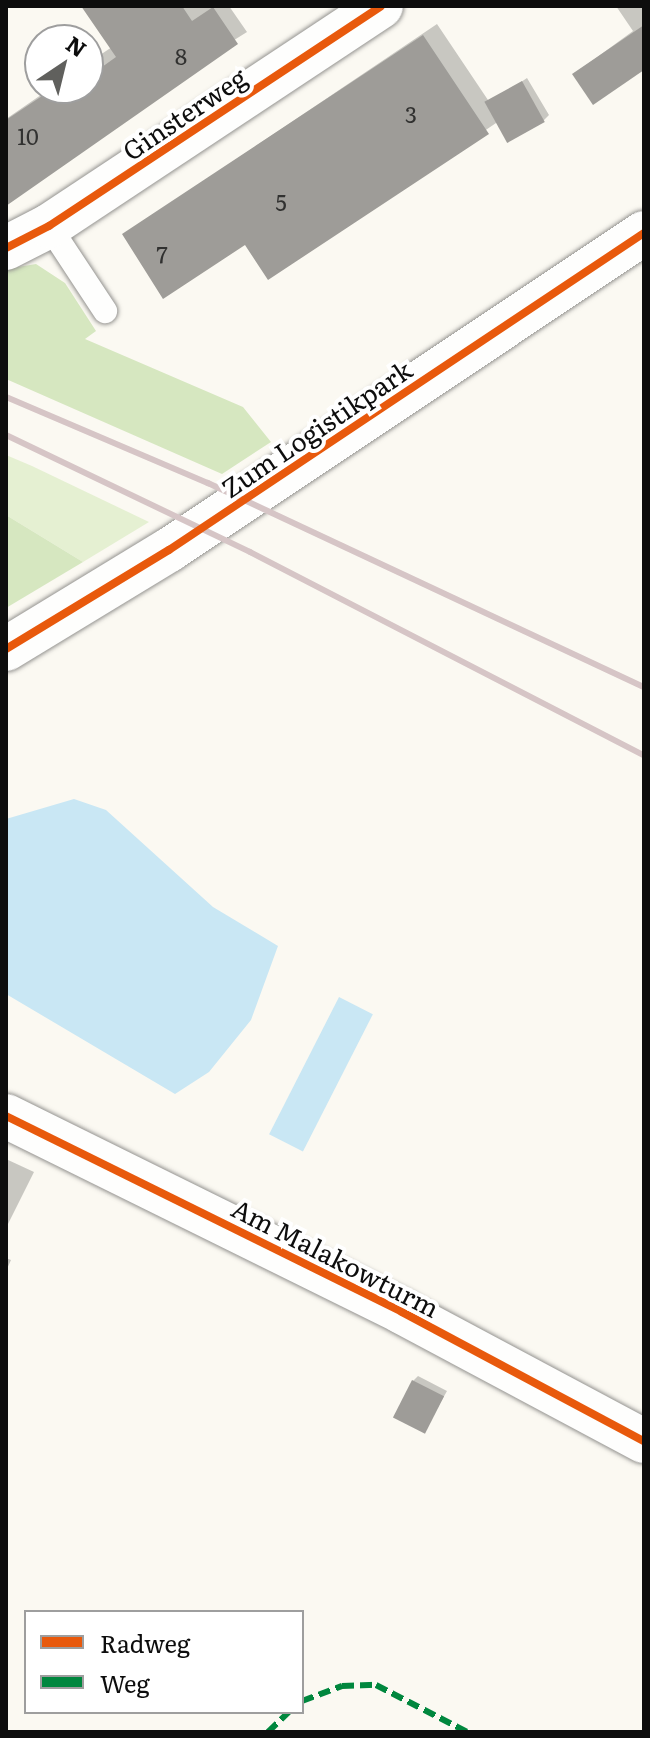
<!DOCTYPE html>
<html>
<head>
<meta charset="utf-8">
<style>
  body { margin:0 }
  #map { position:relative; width:650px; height:1738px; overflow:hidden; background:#fbf9f2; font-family:Literata,serif }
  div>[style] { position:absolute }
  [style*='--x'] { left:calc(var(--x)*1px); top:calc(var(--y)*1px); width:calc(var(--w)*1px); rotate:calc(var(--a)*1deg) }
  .green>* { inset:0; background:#e5f0d2 }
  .forest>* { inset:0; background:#d6e7c0 }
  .water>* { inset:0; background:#c9e7f4; transform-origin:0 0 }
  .shadow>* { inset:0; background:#0003 }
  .building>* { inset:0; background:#9e9c98; transform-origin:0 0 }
  .roads { filter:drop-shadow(0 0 2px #949390) drop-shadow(0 0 2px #949390) }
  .lane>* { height:24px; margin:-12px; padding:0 12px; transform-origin:12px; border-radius:12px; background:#fefefd }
  .street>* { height:44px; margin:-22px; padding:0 22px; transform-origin:22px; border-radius:22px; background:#fefefd }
  .rail>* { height:6px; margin:-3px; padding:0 3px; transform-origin:3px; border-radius:3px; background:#d6c5c6 }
  .quiet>* { height:6px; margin-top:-3px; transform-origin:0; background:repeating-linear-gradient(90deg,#00873e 0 12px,transparent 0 18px) }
  .cycleway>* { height:8px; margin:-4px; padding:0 4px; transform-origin:4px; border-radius:4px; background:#e8590c }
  span { translate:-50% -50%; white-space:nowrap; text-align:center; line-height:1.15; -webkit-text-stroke:8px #fff; paint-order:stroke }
  .number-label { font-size:22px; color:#313130 }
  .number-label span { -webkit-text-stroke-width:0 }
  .street-label { font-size:26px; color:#0d0d0d }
  .frame { position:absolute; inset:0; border:8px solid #0d0d0d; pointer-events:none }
  .legend { position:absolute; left:24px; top:1610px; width:280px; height:104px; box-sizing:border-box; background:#fff; border:2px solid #9e9e9e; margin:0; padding:10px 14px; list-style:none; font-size:24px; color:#0d0d0d }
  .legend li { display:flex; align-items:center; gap:16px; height:40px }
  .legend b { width:40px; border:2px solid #9e9e9e }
  .north { position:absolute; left:24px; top:24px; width:80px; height:80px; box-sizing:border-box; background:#fff; border:2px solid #9e9e9e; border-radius:50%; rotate:35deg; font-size:22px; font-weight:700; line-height:32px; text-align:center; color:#0d0d0d }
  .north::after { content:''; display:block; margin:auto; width:28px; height:36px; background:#60605d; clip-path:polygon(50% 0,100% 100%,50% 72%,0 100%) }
</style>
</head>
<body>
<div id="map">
  <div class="green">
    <div style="clip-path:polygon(6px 455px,32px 466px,149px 522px,83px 562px,6px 515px)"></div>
  </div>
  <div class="forest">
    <div style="clip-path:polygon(36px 264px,65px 283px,96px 331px,85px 339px,243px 407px,271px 442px,222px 474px,6px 379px,6px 269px)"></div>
    <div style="clip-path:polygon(6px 515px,83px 562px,6px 608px)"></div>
  </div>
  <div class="water">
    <div style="clip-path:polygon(74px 799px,106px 810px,213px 907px,278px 946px,251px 1020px,209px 1072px,175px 1094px,6px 994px,6px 819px)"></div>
    <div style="left:339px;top:997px;width:38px;height:154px;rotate:27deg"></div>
  </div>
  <div class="shadow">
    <div style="clip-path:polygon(89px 6px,229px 6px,247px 32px,6px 183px,6px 119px,51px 88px,88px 88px,88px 63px,112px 47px)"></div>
    <div style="clip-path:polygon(616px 6px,644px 6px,644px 64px,574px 74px,633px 31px)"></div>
    <div style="clip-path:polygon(437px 24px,490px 103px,527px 78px,549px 115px,544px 120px,499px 121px,268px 278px,246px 243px,124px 235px)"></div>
    <div style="clip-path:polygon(6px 1159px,34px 1172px,6px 1228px)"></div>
    <div style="clip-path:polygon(6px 1258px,11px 1260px,6px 1271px)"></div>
    <div style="clip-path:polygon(418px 1376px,447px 1391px,425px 1430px,413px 1381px)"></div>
  </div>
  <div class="building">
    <div style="clip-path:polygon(81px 6px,182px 6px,192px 21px,213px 7px,238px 44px,6px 206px,6px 120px,54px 88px,88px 88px,88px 77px,116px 57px)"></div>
    <div style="clip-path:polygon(644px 25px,644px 70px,593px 105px,572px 74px)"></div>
    <div style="clip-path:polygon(423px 35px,489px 134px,268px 280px,245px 245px,163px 299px,122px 234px)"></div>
    <div style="left:522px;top:81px;width:47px;height:43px;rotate:61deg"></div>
    <div style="left:412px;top:1380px;width:36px;height:42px;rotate:27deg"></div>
  </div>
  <div class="roads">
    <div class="lane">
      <div style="--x:49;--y:226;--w:102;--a:56.6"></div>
    </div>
    <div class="street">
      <div style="--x:6;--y:248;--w:48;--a:-27.1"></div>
      <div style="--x:49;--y:226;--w:398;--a:-33.5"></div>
      <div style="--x:6;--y:649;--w:191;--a:-31.3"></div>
      <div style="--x:169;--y:550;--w:571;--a:-33.72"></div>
      <div style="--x:6;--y:1116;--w:442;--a:26.3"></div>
      <div style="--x:402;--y:1312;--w:274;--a:28.1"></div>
    </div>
  </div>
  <div class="rail">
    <div style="--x:6;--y:397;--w:220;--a:23.1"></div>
    <div style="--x:208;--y:483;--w:481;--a:25.1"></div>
    <div style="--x:6;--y:435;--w:271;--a:25.6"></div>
    <div style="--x:250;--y:552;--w:443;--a:27.3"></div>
  </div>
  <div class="quiet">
    <div style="--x:302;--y:1701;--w:43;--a:-20.6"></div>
    <div style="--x:342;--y:1686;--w:34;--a:-2"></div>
    <div style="--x:376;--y:1685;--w:102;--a:27.3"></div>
    <div style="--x:268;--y:1732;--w:29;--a:-44"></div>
  </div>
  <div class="cycleway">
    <div style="--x:6;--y:248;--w:48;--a:-27.1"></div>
    <div style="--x:49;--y:226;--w:398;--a:-33.5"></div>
    <div style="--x:6;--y:649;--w:191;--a:-31.3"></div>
    <div style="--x:169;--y:550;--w:571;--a:-33.72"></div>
    <div style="--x:6;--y:1116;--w:442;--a:26.3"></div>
    <div style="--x:402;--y:1312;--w:274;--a:28.1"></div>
  </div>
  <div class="number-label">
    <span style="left:181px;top:56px">8</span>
    <span style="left:411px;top:114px">3</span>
    <span style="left:28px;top:136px">10</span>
    <span style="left:281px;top:202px">5</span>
    <span style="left:162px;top:254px">7</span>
  </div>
  <div class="street-label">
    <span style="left:184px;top:113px;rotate:-34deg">Ginsterweg</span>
    <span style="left:316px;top:428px;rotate:-34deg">Zum Logistikpark</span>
    <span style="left:336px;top:1257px;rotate:27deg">Am Malakowturm</span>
  </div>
  <div class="frame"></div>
  <ul class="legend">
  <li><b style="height:10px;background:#e8590c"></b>Radweg</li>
  <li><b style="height:10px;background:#00873e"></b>Weg</li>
  </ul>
  <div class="north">N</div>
</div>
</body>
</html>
